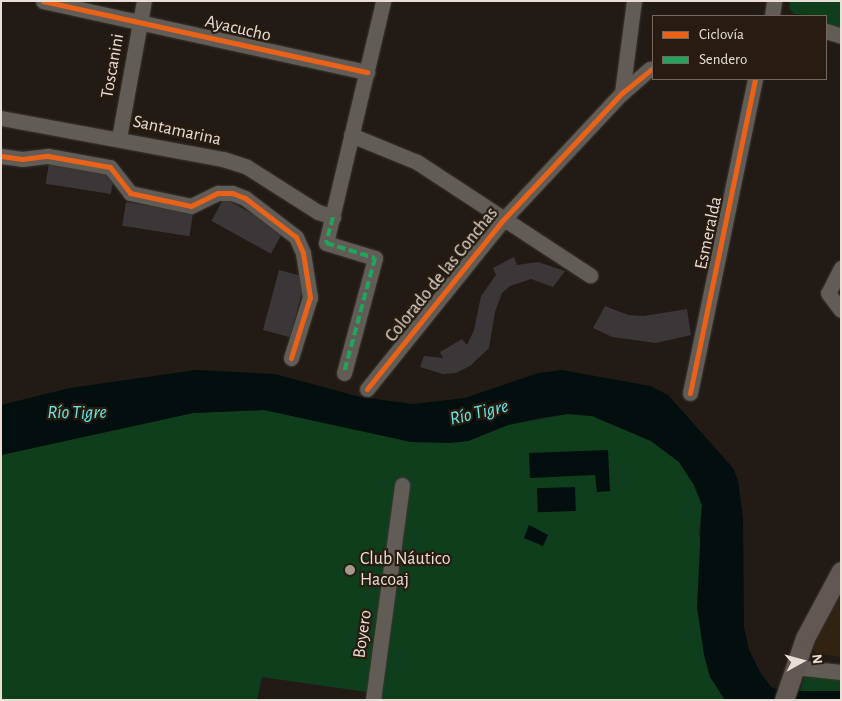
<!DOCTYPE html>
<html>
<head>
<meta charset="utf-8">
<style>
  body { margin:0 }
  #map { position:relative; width:842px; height:701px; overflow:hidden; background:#221b15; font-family:"Alegreya Sans",sans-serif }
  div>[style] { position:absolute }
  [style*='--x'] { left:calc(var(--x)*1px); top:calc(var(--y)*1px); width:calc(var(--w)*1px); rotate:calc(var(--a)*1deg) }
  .built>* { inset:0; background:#322212 }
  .green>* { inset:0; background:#0f3e1c }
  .water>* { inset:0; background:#030e0e; transform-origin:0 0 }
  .building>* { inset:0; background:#3b3738; transform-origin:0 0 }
  .roads { filter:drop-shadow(0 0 1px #3b3631) drop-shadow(0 0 1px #3b3631) }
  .minor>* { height:15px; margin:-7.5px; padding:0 7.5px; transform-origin:7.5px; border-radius:7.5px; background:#625c57 }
  .major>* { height:19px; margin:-9.5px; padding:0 9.5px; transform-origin:9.5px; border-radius:9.5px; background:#615753 }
  .quiet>* { height:4px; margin-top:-2px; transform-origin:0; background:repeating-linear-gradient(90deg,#20a55d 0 8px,transparent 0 12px) }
  .cycleway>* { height:5px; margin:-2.5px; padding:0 2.5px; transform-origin:2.5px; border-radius:2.5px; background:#ea6118 }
  .dots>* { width:14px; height:14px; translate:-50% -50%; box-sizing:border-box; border:2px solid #281b0f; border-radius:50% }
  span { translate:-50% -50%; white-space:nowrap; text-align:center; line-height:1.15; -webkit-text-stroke:4.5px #281b0f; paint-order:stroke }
  .street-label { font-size:18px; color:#e9dfd7 }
  .poi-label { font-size:18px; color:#e9dfd7 }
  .left { translate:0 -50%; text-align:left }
  .water-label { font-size:19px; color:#61e9ea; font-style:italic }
  .frame { position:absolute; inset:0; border:2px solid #e9dfd7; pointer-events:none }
  .legend { position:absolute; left:652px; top:15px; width:175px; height:65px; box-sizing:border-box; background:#281b0f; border:1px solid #75695f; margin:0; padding:6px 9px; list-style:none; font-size:15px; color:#e9dfd7 }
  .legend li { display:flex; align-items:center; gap:10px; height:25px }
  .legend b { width:25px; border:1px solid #75695f }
  .north { position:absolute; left:777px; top:636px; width:50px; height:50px; -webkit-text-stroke:4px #281b0f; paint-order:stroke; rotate:83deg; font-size:14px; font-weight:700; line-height:20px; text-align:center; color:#e9dfd7 }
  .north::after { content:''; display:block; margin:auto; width:18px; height:22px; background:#e9dfd7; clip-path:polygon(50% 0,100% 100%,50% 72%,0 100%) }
</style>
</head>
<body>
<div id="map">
  <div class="built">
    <div style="clip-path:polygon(841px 595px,841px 657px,816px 653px,812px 648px)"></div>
  </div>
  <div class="green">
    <div style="clip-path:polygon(790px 1px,841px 1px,841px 30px,826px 25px,826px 16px,794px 14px,789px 8px)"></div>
    <div style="clip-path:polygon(264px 410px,423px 442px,468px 441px,508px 425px,568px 414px,592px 416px,651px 441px,679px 462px,694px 485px,702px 505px,699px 533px,720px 693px,725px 700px,380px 700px,381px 694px,262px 677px,257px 700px,1px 700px,1px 455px,193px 413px)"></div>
    <div style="clip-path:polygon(806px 672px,841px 677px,841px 691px,800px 691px)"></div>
  </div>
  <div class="water">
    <div style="clip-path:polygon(196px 370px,275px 374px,360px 397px,413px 404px,465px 398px,538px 373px,562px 370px,650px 386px,668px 395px,733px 468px,738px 480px,743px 519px,744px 627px,749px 650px,760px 672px,771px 687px,783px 691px,841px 691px,841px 700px,725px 700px,710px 677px,704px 655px,697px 607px,702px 505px,694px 485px,679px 462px,651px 441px,592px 416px,568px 414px,540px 418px,508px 425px,468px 441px,450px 443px,411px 442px,264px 410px,193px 413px,1px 455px,1px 405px,70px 388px)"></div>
    <div style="clip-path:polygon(608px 450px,610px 491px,597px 492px,595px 475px,530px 478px,529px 453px)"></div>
    <div style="left:575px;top:487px;width:24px;height:38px;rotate:88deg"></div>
    <div style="clip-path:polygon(529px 525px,548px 535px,543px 546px,524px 538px)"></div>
  </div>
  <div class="building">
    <div style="left:49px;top:163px;width:66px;height:21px;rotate:9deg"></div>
    <div style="left:224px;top:198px;width:68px;height:26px;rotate:29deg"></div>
    <div style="left:126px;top:202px;width:68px;height:24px;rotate:9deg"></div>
    <div style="clip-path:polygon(514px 257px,517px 265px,538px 262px,565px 271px,553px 287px,531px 279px,510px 286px,502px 293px,495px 312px,489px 348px,470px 366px,456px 373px,443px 374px,420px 367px,424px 356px,443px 358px,440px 352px,462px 339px,467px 345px,474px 330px,481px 296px,496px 275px,493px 268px)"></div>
    <div style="left:279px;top:270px;width:28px;height:62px;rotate:15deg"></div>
    <div style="clip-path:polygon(605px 306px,628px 315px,644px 316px,687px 309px,691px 335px,656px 343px,612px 337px,593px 328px)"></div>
  </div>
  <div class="roads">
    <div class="minor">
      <div style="--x:43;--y:1;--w:332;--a:12.4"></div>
      <div style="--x:772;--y:16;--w:15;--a:-82"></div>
      <div style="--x:826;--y:31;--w:16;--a:18"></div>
      <div style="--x:622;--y:93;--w:93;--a:-82.6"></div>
      <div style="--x:1;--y:118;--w:226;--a:10.5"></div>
      <div style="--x:223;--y:159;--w:25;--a:18"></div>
      <div style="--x:247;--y:167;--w:84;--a:32.4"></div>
      <div style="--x:318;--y:212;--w:16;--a:18"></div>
      <div style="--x:351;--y:135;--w:71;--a:22.2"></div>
      <div style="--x:417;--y:162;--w:207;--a:33.2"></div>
      <div style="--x:119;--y:138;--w:139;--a:-79.7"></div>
      <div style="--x:1;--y:156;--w:21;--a:8"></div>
      <div style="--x:22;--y:159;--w:26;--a:-7"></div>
      <div style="--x:48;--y:156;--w:63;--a:10.1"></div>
      <div style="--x:110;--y:167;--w:33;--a:52"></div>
      <div style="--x:130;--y:193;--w:62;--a:12"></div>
      <div style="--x:191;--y:206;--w:30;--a:-26"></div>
      <div style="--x:218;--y:193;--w:14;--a:0"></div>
      <div style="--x:232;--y:193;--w:14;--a:21"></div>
      <div style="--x:245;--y:198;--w:64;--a:37.4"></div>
      <div style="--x:296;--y:237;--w:17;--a:66"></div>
      <div style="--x:303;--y:253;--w:45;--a:81"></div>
      <div style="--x:310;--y:297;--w:64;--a:107.3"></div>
      <div style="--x:841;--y:268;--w:28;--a:117"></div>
      <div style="--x:828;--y:293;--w:21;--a:53"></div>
      <div style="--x:344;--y:373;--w:119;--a:-74.9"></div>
      <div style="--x:375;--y:258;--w:51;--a:-163"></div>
      <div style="--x:326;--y:243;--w:249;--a:-76.7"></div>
      <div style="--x:367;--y:389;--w:217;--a:-51.2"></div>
      <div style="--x:503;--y:220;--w:174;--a:-46.9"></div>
      <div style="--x:622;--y:93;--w:37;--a:-41"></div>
      <div style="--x:690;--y:393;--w:321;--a:-78.3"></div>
      <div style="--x:795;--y:667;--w:46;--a:6.2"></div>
      <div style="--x:373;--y:700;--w:217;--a:-82.3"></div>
    </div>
    <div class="major">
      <div style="--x:784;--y:700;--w:65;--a:-71.3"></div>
      <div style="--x:805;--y:638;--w:76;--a:-61.8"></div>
    </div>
  </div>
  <div class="quiet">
    <div style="--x:333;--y:217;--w:27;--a:105"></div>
    <div style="--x:326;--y:243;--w:51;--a:17"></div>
    <div style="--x:375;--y:258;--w:119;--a:105.1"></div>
  </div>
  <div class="cycleway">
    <div style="--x:43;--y:1;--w:332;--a:12.4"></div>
    <div style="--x:1;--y:156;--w:21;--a:8"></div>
    <div style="--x:22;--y:159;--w:26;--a:-7"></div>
    <div style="--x:48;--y:156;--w:63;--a:10.1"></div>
    <div style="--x:110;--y:167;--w:33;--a:52"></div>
    <div style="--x:130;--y:193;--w:62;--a:12"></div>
    <div style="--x:191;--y:206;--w:30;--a:-26"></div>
    <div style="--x:218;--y:193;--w:14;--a:0"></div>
    <div style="--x:232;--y:193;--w:14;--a:21"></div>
    <div style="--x:245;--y:198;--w:64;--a:37.4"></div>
    <div style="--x:296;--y:237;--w:17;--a:66"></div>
    <div style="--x:303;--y:253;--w:45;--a:81"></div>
    <div style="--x:310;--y:297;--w:64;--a:107.3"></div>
    <div style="--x:367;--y:389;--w:217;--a:-51.2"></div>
    <div style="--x:503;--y:220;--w:174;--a:-46.9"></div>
    <div style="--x:622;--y:93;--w:40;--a:-39"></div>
    <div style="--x:690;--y:393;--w:321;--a:-78.3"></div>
  </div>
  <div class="dots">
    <div style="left:350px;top:570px;background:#a39a93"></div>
  </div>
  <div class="street-label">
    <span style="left:238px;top:29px;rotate:13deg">Ayacucho</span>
    <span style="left:113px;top:66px;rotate:-80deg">Toscanini</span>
    <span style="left:177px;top:131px;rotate:12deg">Santamarina</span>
    <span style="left:709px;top:233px;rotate:-78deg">Esmeralda</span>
    <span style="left:442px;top:275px;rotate:-51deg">Colorado de las Conchas</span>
    <span style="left:363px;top:634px;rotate:-82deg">Boyero</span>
  </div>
  <div class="poi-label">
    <span class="left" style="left:360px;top:570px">Club Náutico<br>Hacoaj</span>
  </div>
  <div class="water-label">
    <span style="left:77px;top:413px">Río Tigre</span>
    <span style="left:479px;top:413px;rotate:-13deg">Río Tigre</span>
  </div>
  <div class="frame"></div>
  <ul class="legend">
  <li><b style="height:6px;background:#ea6118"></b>Ciclovía</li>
  <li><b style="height:6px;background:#20a55d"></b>Sendero</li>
  </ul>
  <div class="north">N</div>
</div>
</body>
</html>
